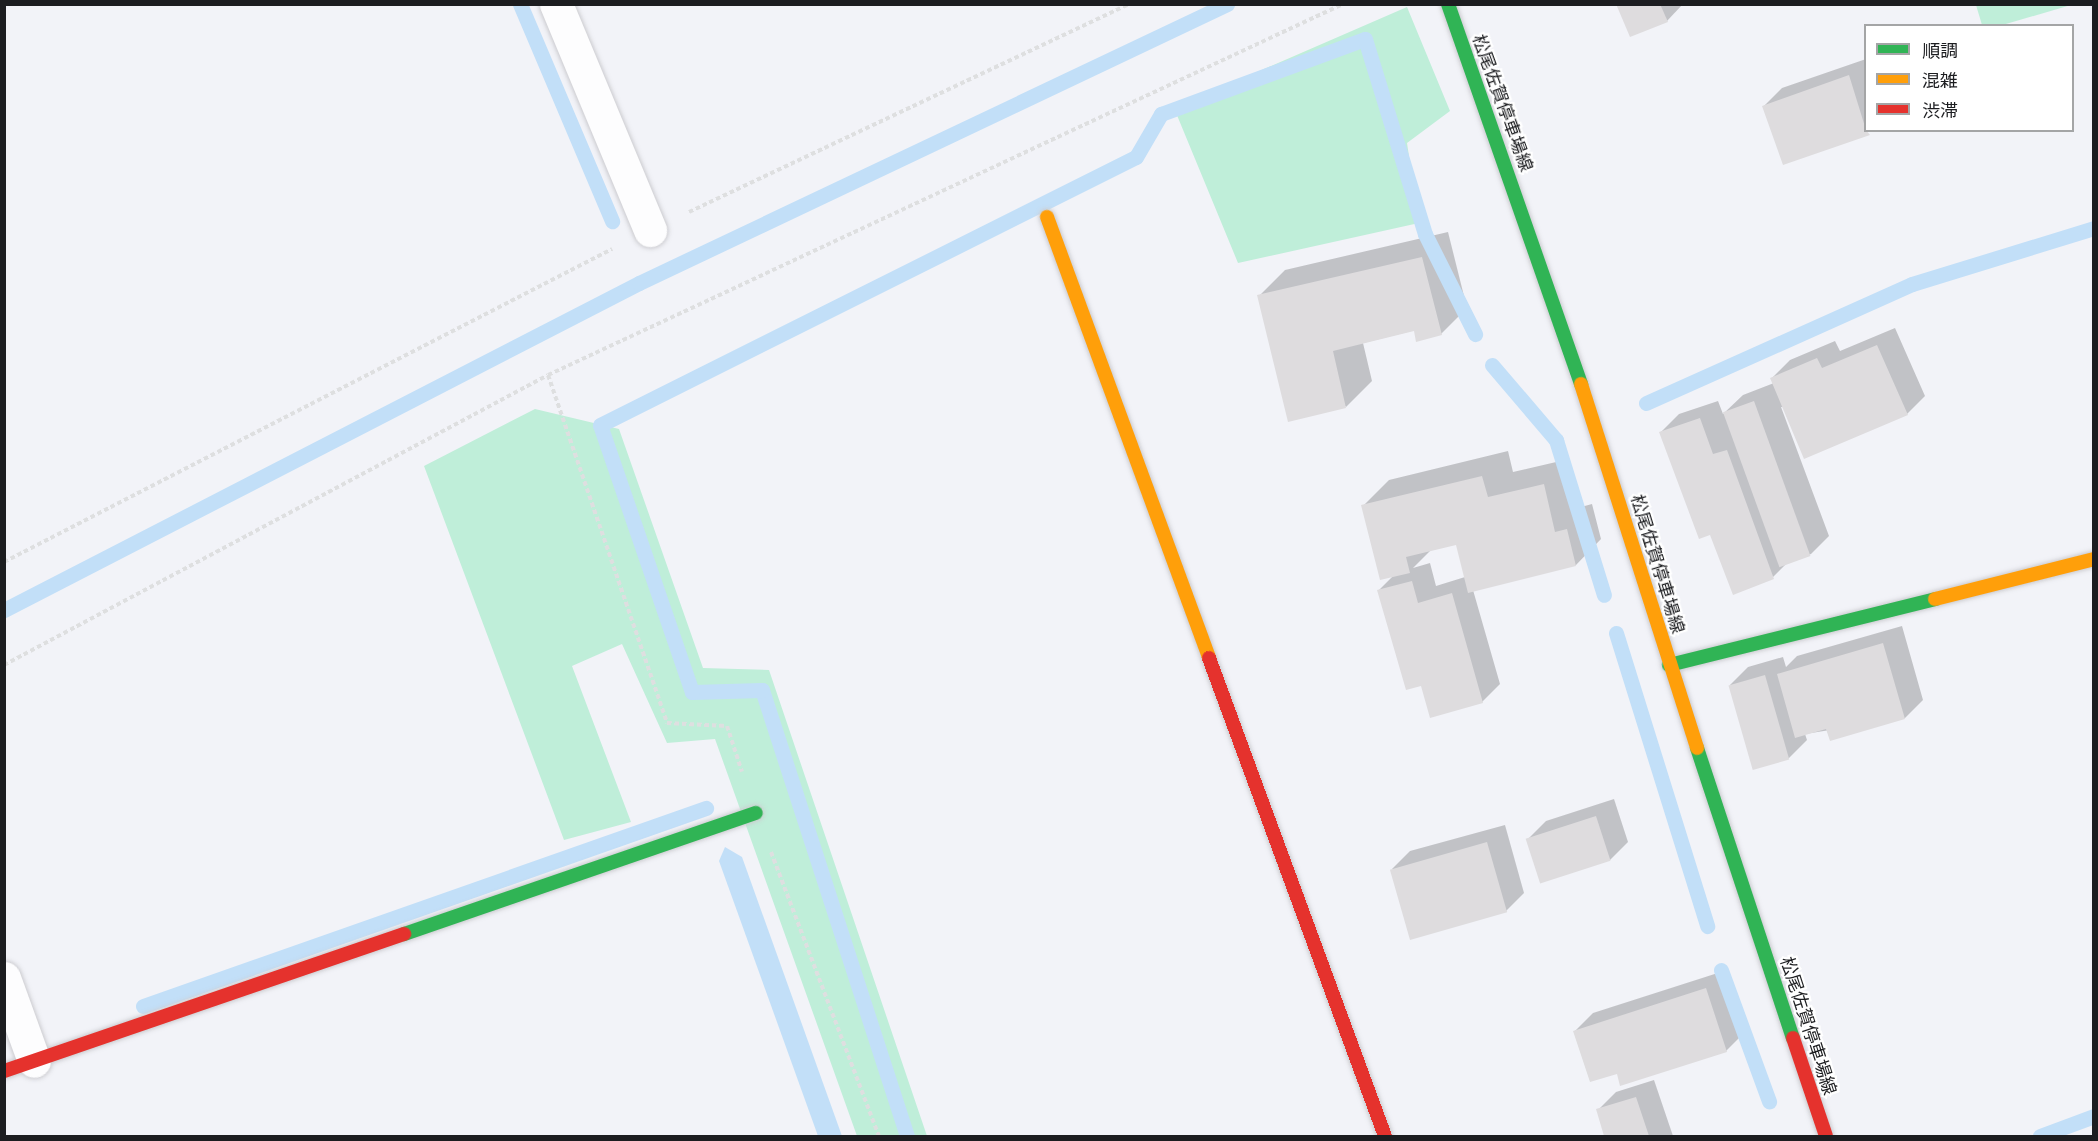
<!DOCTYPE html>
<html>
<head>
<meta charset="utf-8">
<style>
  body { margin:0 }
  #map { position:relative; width:2098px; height:1141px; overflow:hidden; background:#f2f3f8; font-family:"PT Sans","Noto Sans JP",sans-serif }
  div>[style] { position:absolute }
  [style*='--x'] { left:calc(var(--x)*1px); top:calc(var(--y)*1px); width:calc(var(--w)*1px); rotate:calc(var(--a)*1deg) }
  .green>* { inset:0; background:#bfeed9 }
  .water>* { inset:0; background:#c2dff8 }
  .shadow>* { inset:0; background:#0003 }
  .stream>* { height:15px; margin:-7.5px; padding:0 7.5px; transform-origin:7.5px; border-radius:7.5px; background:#c2dff8 }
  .building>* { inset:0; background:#dedcde; transform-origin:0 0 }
  .path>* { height:4px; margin-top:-2px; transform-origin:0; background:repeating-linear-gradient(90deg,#dedfe0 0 4.5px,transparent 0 7.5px) }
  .roads { filter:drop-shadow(0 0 2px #ccccd0) drop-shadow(0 0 2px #ccccd0) }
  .street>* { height:33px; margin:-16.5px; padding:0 16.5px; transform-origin:16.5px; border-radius:16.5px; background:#fdfdfe }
  .fast>* { height:14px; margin:-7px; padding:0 7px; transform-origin:7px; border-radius:7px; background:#30b455 }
  .slow>* { height:14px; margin:-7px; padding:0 7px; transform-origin:7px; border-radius:7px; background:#ff9f0a }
  .jam>* { height:14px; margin:-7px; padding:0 7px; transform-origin:7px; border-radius:7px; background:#e5322d }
  span { translate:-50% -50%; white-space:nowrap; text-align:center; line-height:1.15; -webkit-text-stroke:4.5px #fff; paint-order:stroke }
  .street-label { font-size:18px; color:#1c1d20 }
  .frame { position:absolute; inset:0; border:6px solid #1c1d20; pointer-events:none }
  .legend { position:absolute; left:1864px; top:24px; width:210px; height:108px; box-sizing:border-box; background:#fff; border:2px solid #a4a5a6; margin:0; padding:8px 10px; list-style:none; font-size:18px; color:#1c1d20 }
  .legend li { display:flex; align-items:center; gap:12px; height:30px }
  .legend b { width:30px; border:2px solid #a4a5a6 }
</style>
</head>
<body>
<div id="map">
  <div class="green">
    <div style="clip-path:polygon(1976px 5px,1976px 4px,2071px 5px,1999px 26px,1982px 25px)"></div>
    <div style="clip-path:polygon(1407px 7px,1450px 111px,1407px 143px,1419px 223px,1238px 263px,1174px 108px)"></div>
    <div style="clip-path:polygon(535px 409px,619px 429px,703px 668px,769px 670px,927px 1136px,857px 1136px,715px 739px,667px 743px,622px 644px,572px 666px,631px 822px,564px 840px,424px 466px)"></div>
  </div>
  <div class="water">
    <div style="clip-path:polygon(725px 847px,742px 857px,842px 1136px,818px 1136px,719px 861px)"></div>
  </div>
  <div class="shadow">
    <div style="clip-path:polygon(1618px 4px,1683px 4px,1667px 21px)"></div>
    <div style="clip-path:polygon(1866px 59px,1866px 130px,1872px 130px,1784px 163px,1764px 106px,1782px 88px)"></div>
    <div style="clip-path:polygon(1448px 232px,1467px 308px,1441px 334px,1415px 330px,1363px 343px,1372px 381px,1346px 407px,1259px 296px,1285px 270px)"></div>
    <div style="clip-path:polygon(1895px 328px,1925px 396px,1907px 414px,1781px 407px,1829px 536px,1811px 554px,1788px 562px,1773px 577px,1711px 533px,1661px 432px,1679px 414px,1718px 401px,1723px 414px,1743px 395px,1774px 383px,1772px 378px,1790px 360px,1835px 341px,1840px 351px)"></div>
    <div style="clip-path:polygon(evenodd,1508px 451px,1513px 472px,1569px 459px,1581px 507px,1592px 504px,1601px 539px,1576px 565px,1473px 590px,1500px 684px,1482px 702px,1422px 684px,1379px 590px,1394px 575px,1363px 506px,1389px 480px,1508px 451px,1457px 543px,1465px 577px,1436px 586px,1430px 563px,1413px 568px,1432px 549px,1457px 543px)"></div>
    <div style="clip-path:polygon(1902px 626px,1923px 700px,1905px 718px,1805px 734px,1807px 740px,1789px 758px,1754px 768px,1730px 685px,1748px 667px,1783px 657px,1786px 667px,1797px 656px)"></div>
    <div style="clip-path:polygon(1614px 799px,1628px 842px,1610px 860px,1528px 839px,1546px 821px)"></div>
    <div style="clip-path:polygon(1505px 825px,1524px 893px,1506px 911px,1392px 869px,1410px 851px)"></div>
    <div style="clip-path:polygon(1724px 971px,1744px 1033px,1726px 1051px,1575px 1031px,1593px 1013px)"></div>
    <div style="clip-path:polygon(1654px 1080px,1673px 1136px,1606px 1136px,1598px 1110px,1616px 1092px)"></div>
  </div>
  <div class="stream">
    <div style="--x:520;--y:4;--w:236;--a:67"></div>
    <div style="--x:1492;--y:365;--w:99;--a:49.5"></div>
    <div style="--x:1556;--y:440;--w:162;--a:72.8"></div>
    <div style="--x:1646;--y:403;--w:291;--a:-24.1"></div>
    <div style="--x:1912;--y:284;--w:190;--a:-17.1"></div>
    <div style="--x:4;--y:610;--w:714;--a:-27.25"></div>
    <div style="--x:639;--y:283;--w:651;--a:-25.38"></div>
    <div style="--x:1616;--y:633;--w:307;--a:72.7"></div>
    <div style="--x:1721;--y:970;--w:140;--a:69.9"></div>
    <div style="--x:143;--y:1006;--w:597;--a:-19.38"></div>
    <div style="--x:907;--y:1136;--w:469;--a:-108"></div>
    <div style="--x:762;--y:690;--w:70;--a:178.4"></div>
    <div style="--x:692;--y:692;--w:282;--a:-109"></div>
    <div style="--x:600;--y:425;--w:599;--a:-26.57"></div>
    <div style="--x:1136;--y:157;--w:50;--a:-59.8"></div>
    <div style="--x:1161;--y:114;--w:217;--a:-20.2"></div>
    <div style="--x:1365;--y:39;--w:204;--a:72.9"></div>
    <div style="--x:1425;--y:234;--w:112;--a:63.4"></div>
    <div style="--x:2040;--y:1136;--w:58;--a:-20.3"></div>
  </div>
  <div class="building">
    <div style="clip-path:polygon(1616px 4px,1660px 4px,1668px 22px,1630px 37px)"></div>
    <div style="clip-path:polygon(1849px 75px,1866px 130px,1870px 135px,1783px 165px,1762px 106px)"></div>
    <div style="clip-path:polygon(1422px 257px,1442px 335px,1416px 342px,1414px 331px,1333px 351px,1346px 408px,1288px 422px,1257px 295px)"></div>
    <div style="clip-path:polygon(1877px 345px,1908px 415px,1804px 459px,1770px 378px,1817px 358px,1822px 368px)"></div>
    <div style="left:1754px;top:401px;width:165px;height:33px;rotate:70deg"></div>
    <div style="clip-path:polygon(1700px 418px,1713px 454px,1727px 450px,1774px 579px,1733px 595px,1710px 535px,1699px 539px,1659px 432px)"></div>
    <div style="clip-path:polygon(1482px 476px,1488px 497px,1544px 484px,1555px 532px,1567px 529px,1576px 566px,1468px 593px,1456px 545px,1406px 557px,1410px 573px,1380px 580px,1361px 505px)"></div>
    <div style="clip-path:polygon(1412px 581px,1418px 603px,1452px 593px,1483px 703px,1430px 718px,1421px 686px,1406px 690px,1377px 590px)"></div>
    <div style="clip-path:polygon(1883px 643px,1905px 719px,1830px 741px,1826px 729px,1795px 738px,1777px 674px)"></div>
    <div style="left:1765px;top:675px;width:88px;height:38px;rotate:74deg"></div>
    <div style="left:1596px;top:816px;width:47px;height:74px;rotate:72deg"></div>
    <div style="left:1487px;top:842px;width:73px;height:101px;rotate:74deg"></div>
    <div style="clip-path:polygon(1706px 988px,1727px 1052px,1620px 1086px,1617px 1074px,1590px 1082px,1573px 1031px)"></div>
    <div style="clip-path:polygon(1636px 1097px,1649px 1136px,1604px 1136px,1596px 1109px)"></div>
  </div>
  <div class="path">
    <div style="--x:689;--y:212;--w:488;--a:-25.3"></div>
    <div style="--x:548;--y:375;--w:368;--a:71.1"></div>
    <div style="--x:667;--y:723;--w:60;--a:2.9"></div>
    <div style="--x:727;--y:726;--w:48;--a:71.9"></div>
    <div style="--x:4;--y:562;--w:684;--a:-27.24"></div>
    <div style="--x:4;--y:665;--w:616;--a:-28.06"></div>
    <div style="--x:548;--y:375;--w:877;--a:-25.02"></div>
    <div style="--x:771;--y:852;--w:304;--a:69.2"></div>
  </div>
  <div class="roads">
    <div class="street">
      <div style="--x:556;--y:4;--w:245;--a:67.4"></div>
      <div style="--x:4;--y:978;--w:88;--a:70.1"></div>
    </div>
    <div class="fast">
      <div style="--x:1448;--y:4;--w:403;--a:70.7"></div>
      <div style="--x:1669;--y:665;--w:274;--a:-13.9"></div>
      <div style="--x:1697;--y:748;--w:305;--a:71.7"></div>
      <div style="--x:404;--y:934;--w:372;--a:-19"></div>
    </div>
    <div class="slow">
      <div style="--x:1047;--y:217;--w:470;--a:69.8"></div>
      <div style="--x:1581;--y:384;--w:382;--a:72.3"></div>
      <div style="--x:1935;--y:599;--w:164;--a:-14.1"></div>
    </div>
    <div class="jam">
      <div style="--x:1209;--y:658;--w:509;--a:69.79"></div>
      <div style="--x:1793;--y:1038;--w:103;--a:71.4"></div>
      <div style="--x:4;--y:1071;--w:423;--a:-18.9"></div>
    </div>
  </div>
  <div class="street-label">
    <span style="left:1502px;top:103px;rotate:70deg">松尾佐賀停車場線</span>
    <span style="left:1657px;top:564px;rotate:73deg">松尾佐賀停車場線</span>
    <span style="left:1808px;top:1026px;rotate:72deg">松尾佐賀停車場線</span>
  </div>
  <div class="frame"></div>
  <ul class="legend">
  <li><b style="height:8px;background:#30b455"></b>順調</li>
  <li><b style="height:8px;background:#ff9f0a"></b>混雑</li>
  <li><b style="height:8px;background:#e5322d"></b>渋滞</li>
  </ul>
</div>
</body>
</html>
